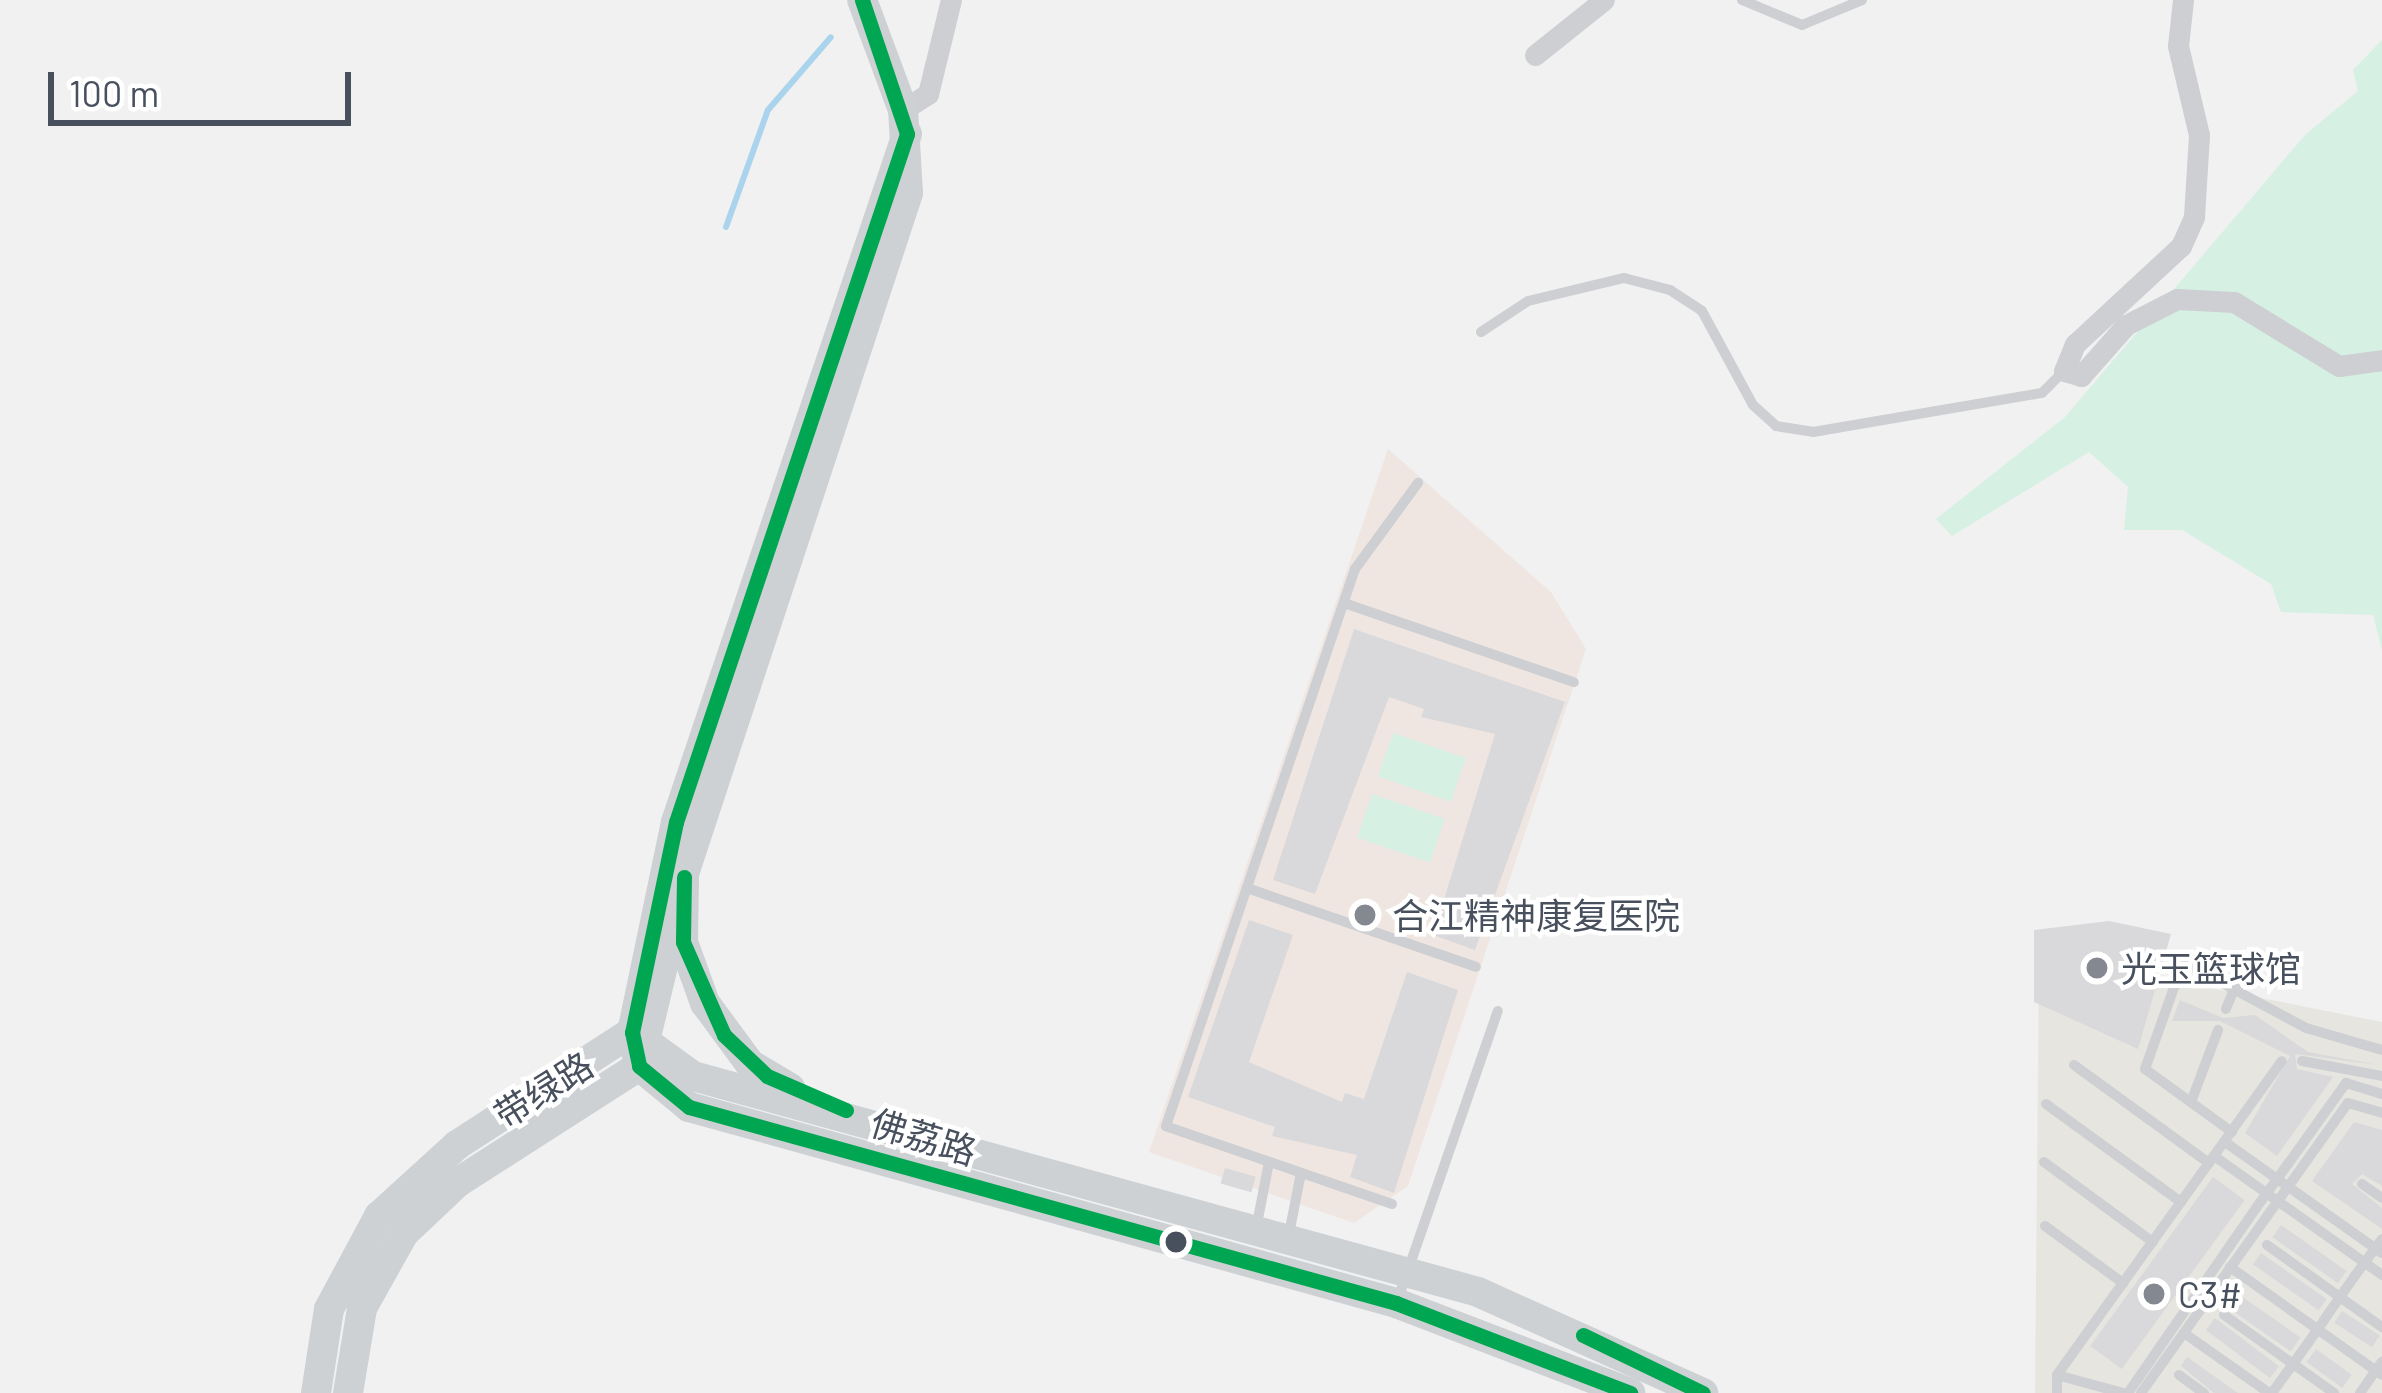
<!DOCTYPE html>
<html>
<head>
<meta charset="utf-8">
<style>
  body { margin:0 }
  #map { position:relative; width:2382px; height:1393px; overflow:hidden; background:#f1f1f1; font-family:Barlow,"Noto Sans SC",sans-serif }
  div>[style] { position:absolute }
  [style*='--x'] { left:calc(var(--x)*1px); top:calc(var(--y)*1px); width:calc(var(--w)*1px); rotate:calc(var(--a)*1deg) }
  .commercial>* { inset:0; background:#e6e5df }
  .medical>* { inset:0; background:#efe6e2 }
  .green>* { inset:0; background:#d6f0e4; transform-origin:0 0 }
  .stream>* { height:6px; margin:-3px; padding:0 3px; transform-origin:3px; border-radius:3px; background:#aad4ee }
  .building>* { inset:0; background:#d9d9db; transform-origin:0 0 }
  .service>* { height:10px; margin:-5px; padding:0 5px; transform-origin:5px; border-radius:5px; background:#cdcfd2 }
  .minor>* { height:21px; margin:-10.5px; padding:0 10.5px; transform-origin:10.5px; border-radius:10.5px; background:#cdcfd2 }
  .secondary>* { height:30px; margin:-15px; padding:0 15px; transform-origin:15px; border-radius:15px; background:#ced1d4 }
  .service-bridge>* { height:10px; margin:-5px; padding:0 5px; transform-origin:5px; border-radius:5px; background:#cdcfd2 }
  .bus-1>* { height:15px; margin:-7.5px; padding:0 7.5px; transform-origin:7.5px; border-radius:7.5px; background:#00a651 }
  .dots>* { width:33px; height:33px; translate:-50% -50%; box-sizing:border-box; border:6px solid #fff; border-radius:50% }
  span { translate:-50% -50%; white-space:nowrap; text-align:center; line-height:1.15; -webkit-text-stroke:9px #fff; paint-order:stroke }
  .poi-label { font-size:36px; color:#48505e }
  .left { translate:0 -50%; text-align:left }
  .street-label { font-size:36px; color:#48505e }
  .scale { position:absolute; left:48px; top:72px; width:303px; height:54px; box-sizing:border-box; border:6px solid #48505e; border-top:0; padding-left:15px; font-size:36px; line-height:42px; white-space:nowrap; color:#48505e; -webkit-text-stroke:9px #fff; paint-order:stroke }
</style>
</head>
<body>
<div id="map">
  <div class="commercial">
    <div style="clip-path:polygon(2039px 954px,2382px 1022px,2382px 1393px,2035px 1393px)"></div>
  </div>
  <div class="medical">
    <div style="clip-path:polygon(1388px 449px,1551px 592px,1586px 649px,1408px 1186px,1354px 1223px,1149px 1152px)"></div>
  </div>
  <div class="green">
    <div style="clip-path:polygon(2382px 40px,2382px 650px,2373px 615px,2281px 612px,2271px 584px,2182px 530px,2124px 530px,2128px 487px,2089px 452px,1952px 536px,1936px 519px,2065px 417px,2305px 135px,2358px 91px,2353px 70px)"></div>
    <div style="left:1393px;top:733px;width:77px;height:46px;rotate:19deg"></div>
    <div style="left:1372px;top:794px;width:77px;height:46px;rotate:19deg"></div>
  </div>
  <div class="stream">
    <div style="--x:726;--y:227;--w:124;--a:-70.3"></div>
    <div style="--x:768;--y:110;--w:96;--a:-49.2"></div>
  </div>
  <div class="building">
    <div style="clip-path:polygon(1354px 629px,1565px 702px,1475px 950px,1433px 935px,1495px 734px,1421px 717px,1424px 709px,1389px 697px,1315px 894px,1273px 880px)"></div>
    <div style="clip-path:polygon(1249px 920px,1293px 935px,1249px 1062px,1342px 1102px,1345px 1093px,1364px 1099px,1407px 972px,1458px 990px,1394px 1193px,1350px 1177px,1357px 1155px,1272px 1136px,1275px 1127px,1188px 1097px)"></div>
    <div style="clip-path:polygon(2109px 921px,2171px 934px,2138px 1049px,2034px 1002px,2034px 930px)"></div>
    <div style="clip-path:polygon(2180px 1000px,2223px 1018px,2255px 1015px,2308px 1052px,2378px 1065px,2295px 1054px,2297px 1069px,2333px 1077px,2277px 1156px,2245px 1133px,2290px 1056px,2220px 1021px,2172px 1021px)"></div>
    <div style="clip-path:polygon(2354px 1122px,2382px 1130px,2382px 1186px,2362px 1174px,2352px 1184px,2382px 1208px,2382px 1229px,2312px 1181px)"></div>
    <div style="left:1225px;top:1168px;width:32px;height:16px;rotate:16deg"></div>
    <div style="left:2213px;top:1177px;width:39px;height:209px;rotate:36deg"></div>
    <div style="left:2281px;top:1225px;width:80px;height:15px;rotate:35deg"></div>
    <div style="left:2261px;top:1253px;width:80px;height:14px;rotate:35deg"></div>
    <div style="left:2234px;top:1291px;width:81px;height:17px;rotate:35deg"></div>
    <div style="left:2342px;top:1311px;width:45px;height:14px;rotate:33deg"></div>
    <div style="left:2215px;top:1318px;width:80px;height:15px;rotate:37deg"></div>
    <div style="left:2316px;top:1349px;width:44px;height:16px;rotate:36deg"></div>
    <div style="clip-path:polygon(2187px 1357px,2238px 1393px,2214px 1393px,2181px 1366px)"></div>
  </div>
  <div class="service">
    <div style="--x:1742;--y:0;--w:65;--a:22.6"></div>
    <div style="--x:1802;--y:25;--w:65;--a:-22.6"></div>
    <div style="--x:1481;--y:332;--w:56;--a:-33.4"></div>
    <div style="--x:1528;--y:301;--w:99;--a:-13.5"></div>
    <div style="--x:1624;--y:278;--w:48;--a:14.6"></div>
    <div style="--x:1670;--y:290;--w:38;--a:33"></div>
    <div style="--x:1702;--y:311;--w:107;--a:61.5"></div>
    <div style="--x:1753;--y:405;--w:31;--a:42"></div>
    <div style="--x:1776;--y:426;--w:37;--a:9"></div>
    <div style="--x:1813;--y:432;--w:232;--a:-9.7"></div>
    <div style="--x:2042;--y:393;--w:31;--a:-45"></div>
    <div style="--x:1344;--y:603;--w:243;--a:19"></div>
    <div style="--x:1247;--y:888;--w:242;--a:19"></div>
    <div style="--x:2226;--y:1009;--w:29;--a:-68"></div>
    <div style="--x:2302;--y:1061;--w:81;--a:10.6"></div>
    <div style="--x:2074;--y:1065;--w:167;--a:36"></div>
    <div style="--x:2191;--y:1102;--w:77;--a:-69.4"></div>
    <div style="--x:2046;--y:1104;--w:167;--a:36"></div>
    <div style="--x:2232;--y:1132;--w:107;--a:-144.1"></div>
    <div style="--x:2145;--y:1069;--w:114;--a:-70.4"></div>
    <div style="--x:2183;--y:962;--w:140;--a:28.2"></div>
    <div style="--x:2306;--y:1028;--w:79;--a:16.1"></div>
    <div style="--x:2225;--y:1142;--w:192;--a:35.3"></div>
    <div style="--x:2214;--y:1156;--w:206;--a:35.3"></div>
    <div style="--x:2044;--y:1162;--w:135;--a:36.3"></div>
    <div style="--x:2288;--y:1164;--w:100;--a:-54.4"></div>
    <div style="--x:2346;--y:1083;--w:38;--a:17"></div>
    <div style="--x:2362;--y:1184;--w:24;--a:35"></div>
    <div style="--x:1392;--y:1204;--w:239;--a:-161"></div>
    <div style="--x:1166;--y:1126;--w:588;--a:-71.26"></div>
    <div style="--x:1355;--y:569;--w:107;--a:-53.8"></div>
    <div style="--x:2045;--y:1226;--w:97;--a:36.2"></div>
    <div style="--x:1256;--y:1229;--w:68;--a:-79"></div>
    <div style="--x:1289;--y:1234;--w:62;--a:-78.9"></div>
    <div style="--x:2267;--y:1245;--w:141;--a:35.5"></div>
    <div style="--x:2230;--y:1267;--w:186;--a:35.4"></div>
    <div style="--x:1397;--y:1302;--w:308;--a:-70.9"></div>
    <div style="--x:2224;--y:1315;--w:135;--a:35.3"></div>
    <div style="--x:2326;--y:1317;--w:49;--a:-55"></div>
    <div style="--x:2184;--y:1333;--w:104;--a:35.2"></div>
    <div style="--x:2057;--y:1375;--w:68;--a:15.3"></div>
    <div style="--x:2179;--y:1375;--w:31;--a:36"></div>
    <div style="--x:2057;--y:1393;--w:18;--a:-90"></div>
    <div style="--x:2057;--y:1375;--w:386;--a:-54.4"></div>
    <div style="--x:2128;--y:1393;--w:225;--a:-55.3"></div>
    <div style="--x:2141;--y:1393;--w:356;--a:-54.5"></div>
    <div style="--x:2348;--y:1103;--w:35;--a:16"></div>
    <div style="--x:2272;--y:1393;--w:62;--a:-54.2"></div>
    <div style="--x:2360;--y:1393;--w:38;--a:-55"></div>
  </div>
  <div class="minor">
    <div style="--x:2183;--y:0;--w:46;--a:96.2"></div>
    <div style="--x:2178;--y:46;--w:91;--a:76.7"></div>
    <div style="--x:2199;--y:135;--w:82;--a:93.5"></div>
    <div style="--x:2194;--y:217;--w:32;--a:114"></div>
    <div style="--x:2181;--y:246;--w:144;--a:137.2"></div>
    <div style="--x:2075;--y:344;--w:29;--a:112"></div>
    <div style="--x:2064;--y:371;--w:18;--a:16"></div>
    <div style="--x:2081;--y:376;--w:68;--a:-48.6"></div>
    <div style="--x:2126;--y:325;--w:57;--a:-27"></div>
    <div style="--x:2177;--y:299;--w:57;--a:3"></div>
    <div style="--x:2234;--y:302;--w:123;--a:31.4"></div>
    <div style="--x:2339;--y:366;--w:43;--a:-7.9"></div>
    <div style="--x:1535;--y:55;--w:88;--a:-38.6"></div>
    <div style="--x:903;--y:110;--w:30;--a:-33"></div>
    <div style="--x:928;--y:94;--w:97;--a:-76.3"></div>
  </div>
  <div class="secondary">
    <div style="--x:907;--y:134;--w:726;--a:108.56"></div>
    <div style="--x:676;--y:822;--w:215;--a:101.8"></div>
    <div style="--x:632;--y:1032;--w:35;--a:78"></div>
    <div style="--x:639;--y:1066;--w:65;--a:39.4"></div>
    <div style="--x:689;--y:1107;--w:734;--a:15.49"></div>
    <div style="--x:1396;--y:1303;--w:251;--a:21"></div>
    <div style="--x:684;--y:878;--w:64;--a:90.9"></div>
    <div style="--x:683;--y:942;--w:65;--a:70.2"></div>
    <div style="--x:705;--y:1003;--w:76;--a:53.6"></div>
    <div style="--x:750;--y:1064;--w:47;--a:31"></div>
    <div style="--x:676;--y:898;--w:742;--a:-71.78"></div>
    <div style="--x:908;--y:193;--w:83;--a:-93.4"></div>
    <div style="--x:903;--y:110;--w:117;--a:-110.4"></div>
    <div style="--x:316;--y:1393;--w:85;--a:-81.2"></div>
    <div style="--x:329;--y:1309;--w:106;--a:-61.7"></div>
    <div style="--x:379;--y:1216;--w:105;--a:-42.3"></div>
    <div style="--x:457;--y:1145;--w:208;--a:-32.9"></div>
    <div style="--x:632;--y:1032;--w:75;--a:35.8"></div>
    <div style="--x:693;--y:1076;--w:814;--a:15.38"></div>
    <div style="--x:1478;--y:1292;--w:247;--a:24.2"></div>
    <div style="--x:348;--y:1393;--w:86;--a:-80.6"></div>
    <div style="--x:362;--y:1308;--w:86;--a:-60.8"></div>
    <div style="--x:404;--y:1233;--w:73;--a:-43.3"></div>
    <div style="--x:457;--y:1183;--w:216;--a:-32.7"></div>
    <div style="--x:639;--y:1066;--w:124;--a:-76.5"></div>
  </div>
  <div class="service-bridge">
    <div style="--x:2256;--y:1208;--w:54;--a:-54"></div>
    <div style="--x:2354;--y:1277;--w:47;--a:-53.6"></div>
    <div style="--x:2308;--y:1343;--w:32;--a:-55"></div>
  </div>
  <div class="bus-1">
    <div style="--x:862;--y:0;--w:141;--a:71.4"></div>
    <div style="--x:907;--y:134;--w:726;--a:108.56"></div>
    <div style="--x:676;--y:822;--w:215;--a:101.8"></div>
    <div style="--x:632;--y:1032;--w:35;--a:78"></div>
    <div style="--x:639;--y:1066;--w:65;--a:39.4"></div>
    <div style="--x:689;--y:1107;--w:734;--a:15.49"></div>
    <div style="--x:1396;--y:1303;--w:251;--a:21"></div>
    <div style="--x:684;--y:877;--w:65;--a:90.9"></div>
    <div style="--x:683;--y:942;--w:102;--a:66.2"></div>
    <div style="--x:724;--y:1035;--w:59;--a:43.6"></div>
    <div style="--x:767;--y:1076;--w:86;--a:23.3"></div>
    <div style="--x:1583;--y:1335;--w:133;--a:25.8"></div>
  </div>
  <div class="dots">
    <div style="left:1365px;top:915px;background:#838891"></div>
    <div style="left:2097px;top:968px;background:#838891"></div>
    <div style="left:1176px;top:1242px;background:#48505e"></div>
    <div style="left:2154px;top:1294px;background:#838891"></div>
  </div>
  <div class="poi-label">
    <span class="left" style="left:1392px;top:915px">合江精神康复医院</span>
    <span class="left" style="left:2121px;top:968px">光玉篮球馆</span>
    <span class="left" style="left:2178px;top:1294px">C3#</span>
  </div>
  <div class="street-label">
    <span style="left:543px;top:1089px;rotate:-32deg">带绿路</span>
    <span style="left:924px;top:1136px;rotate:17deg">佛荔路</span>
  </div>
  <div class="scale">100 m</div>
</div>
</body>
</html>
